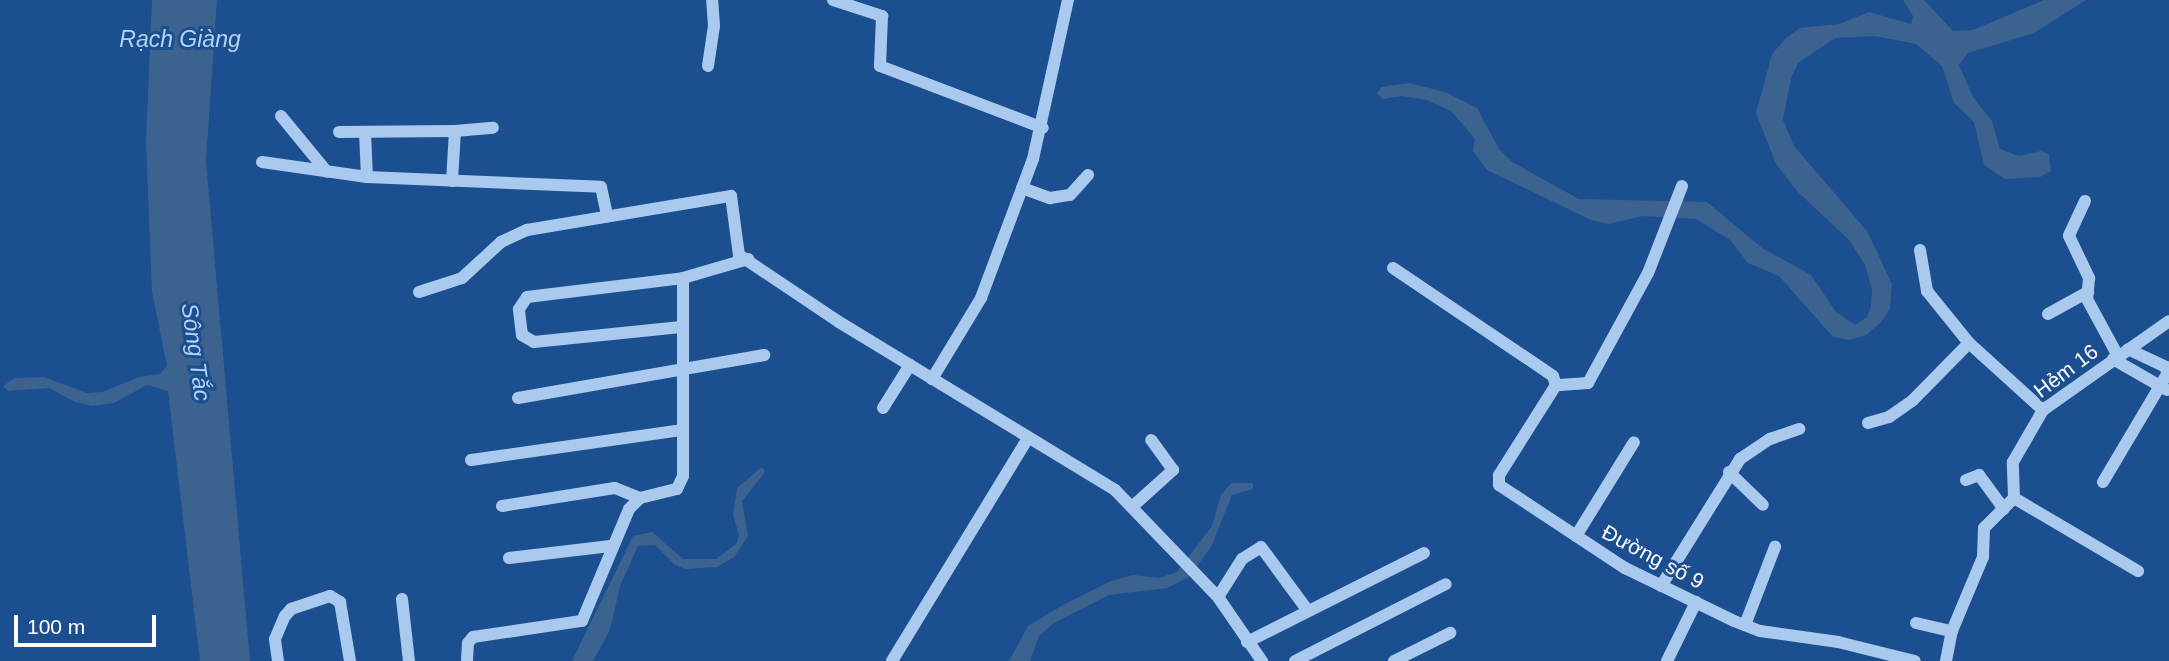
<!DOCTYPE html>
<html>
<head>
<meta charset="utf-8">
<style>
  body { margin:0 }
  #map { position:relative; width:2169px; height:661px; overflow:hidden; background:#1b4f8f; font-family:Arial,sans-serif }
  div>[style] { position:absolute }
  [style*='--x'] { left:calc(var(--x)*1px); top:calc(var(--y)*1px); width:calc(var(--w)*1px); rotate:calc(var(--a)*1deg) }
  .water>* { inset:0; background:#3c6290 }
  .minor>* { height:12px; margin:-6px; padding:0 6px; transform-origin:6px; border-radius:6px; background:#a9c9ee }
  span { translate:-50% -50%; white-space:nowrap; text-align:center; line-height:1.15; -webkit-text-stroke:6px #1b4f8f; paint-order:stroke }
  .street-label { font-size:21px; color:#fff }
  .water-label { font-size:23px; color:#b5d3f5; font-style:italic }
  .scale { position:absolute; left:14px; top:615px; width:142px; height:32px; box-sizing:border-box; border:4px solid #fff; border-top:0; padding-left:9px; font-size:21px; line-height:24px; white-space:nowrap; color:#fff; -webkit-text-stroke:5px #1b4f8f; paint-order:stroke }
</style>
</head>
<body>
<div id="map">
  <div class="water">
    <div style="clip-path:polygon(152px 0,217px 0,206px 161px,250px 661px,200px 661px,168px 391px,147px 385px,114px 403px,92px 406px,75px 402px,49px 388px,8px 391px,3px 386px,15px 378px,44px 377px,87px 393px,102px 392px,139px 377px,160px 374px,167px 366px,152px 292px,146px 142px)"></div>
    <div style="clip-path:polygon(1903px 0,1924px 0,1953px 31px,1973px 30px,2044px 0,2086px 0,2034px 33px,1968px 53px,1959px 65px,1973px 97px,1992px 121px,2000px 149px,2019px 156px,2041px 151px,2049px 154px,2051px 171px,2040px 177px,2005px 179px,1984px 165px,1974px 122px,1954px 103px,1942px 66px,1916px 44px,1875px 36px,1835px 38px,1798px 63px,1791px 78px,1783px 120px,1794px 146px,1867px 231px,1892px 284px,1890px 309px,1881px 322px,1866px 335px,1849px 340px,1833px 337px,1779px 276px,1748px 263px,1730px 240px,1696px 219px,1643px 216px,1609px 224px,1591px 220px,1487px 170px,1473px 151px,1475px 139px,1451px 111px,1427px 100px,1402px 96px,1383px 99px,1377px 93px,1381px 87px,1409px 83px,1445px 92px,1477px 108px,1499px 149px,1512px 162px,1579px 199px,1707px 202px,1762px 248px,1811px 275px,1836px 312px,1855px 325px,1867px 317px,1871px 307px,1872px 290px,1865px 265px,1850px 241px,1797px 191px,1776px 164px,1756px 113px,1772px 54px,1786px 38px,1800px 28px,1839px 24px,1869px 12px,1911px 24px,1913px 16px)"></div>
    <div style="clip-path:polygon(762px 467px,765px 472px,742px 501px,748px 536px,734px 557px,717px 567px,686px 569px,675px 565px,655px 545px,638px 546px,620px 586px,610px 630px,593px 661px,572px 661px,633px 536px,652px 532px,683px 559px,716px 559px,736px 544px,739px 535px,733px 515px,737px 488px)"></div>
    <div style="clip-path:polygon(1231px 483px,1253px 483px,1253px 489px,1232px 495px,1211px 547px,1189px 577px,1167px 588px,1109px 595px,1054px 623px,1039px 636px,1030px 661px,1009px 661px,1028px 626px,1063px 605px,1111px 581px,1133px 575px,1159px 578px,1177px 572px,1212px 526px,1221px 495px)"></div>
  </div>
  <div class="minor">
    <div style="--x:833;--y:0;--w:52;--a:18.1"></div>
    <div style="--x:882;--y:16;--w:50;--a:92.3"></div>
    <div style="--x:880;--y:66;--w:174;--a:20.8"></div>
    <div style="--x:708;--y:66;--w:40;--a:-81.5"></div>
    <div style="--x:714;--y:26;--w:26;--a:-94"></div>
    <div style="--x:281;--y:116;--w:72;--a:50.6"></div>
    <div style="--x:339;--y:132;--w:116;--a:-0.5"></div>
    <div style="--x:365;--y:132;--w:45;--a:87.5"></div>
    <div style="--x:262;--y:162;--w:106;--a:8.1"></div>
    <div style="--x:367;--y:177;--w:234;--a:2.4"></div>
    <div style="--x:601;--y:187;--w:30;--a:78"></div>
    <div style="--x:452;--y:181;--w:50;--a:-86.6"></div>
    <div style="--x:455;--y:131;--w:38;--a:-5"></div>
    <div style="--x:1682;--y:186;--w:93;--a:111.3"></div>
    <div style="--x:1648;--y:273;--w:125;--a:118.6"></div>
    <div style="--x:1588;--y:383;--w:32;--a:176"></div>
    <div style="--x:1556;--y:385;--w:107;--a:122.3"></div>
    <div style="--x:1499;--y:475;--w:10;--a:90"></div>
    <div style="--x:1499;--y:485;--w:151;--a:33.4"></div>
    <div style="--x:1625;--y:568;--w:121;--a:25.9"></div>
    <div style="--x:1734;--y:621;--w:28;--a:21"></div>
    <div style="--x:1760;--y:631;--w:79;--a:8"></div>
    <div style="--x:1838;--y:642;--w:79;--a:13.9"></div>
    <div style="--x:1022;--y:188;--w:30;--a:20"></div>
    <div style="--x:1050;--y:198;--w:20;--a:-9"></div>
    <div style="--x:1070;--y:195;--w:27;--a:-48"></div>
    <div style="--x:2085;--y:201;--w:38;--a:115"></div>
    <div style="--x:2069;--y:236;--w:47;--a:64.5"></div>
    <div style="--x:2089;--y:278;--w:21;--a:95"></div>
    <div style="--x:2087;--y:299;--w:65;--a:61.5"></div>
    <div style="--x:1920;--y:250;--w:42;--a:80.3"></div>
    <div style="--x:1927;--y:291;--w:67;--a:51.1"></div>
    <div style="--x:1393;--y:268;--w:193;--a:34"></div>
    <div style="--x:1553;--y:376;--w:9;--a:72"></div>
    <div style="--x:419;--y:292;--w:45;--a:-18"></div>
    <div style="--x:462;--y:278;--w:53;--a:-42.7"></div>
    <div style="--x:501;--y:242;--w:29;--a:-25"></div>
    <div style="--x:527;--y:230;--w:207;--a:-9.5"></div>
    <div style="--x:731;--y:196;--w:60;--a:82.3"></div>
    <div style="--x:739;--y:255;--w:120;--a:33.8"></div>
    <div style="--x:839;--y:322;--w:323;--a:31.3"></div>
    <div style="--x:1115;--y:490;--w:149;--a:46.1"></div>
    <div style="--x:1218;--y:597;--w:78;--a:55.5"></div>
    <div style="--x:2048;--y:314;--w:46;--a:-28.8"></div>
    <div style="--x:681;--y:327;--w:148;--a:174.2"></div>
    <div style="--x:534;--y:342;--w:14;--a:-150"></div>
    <div style="--x:522;--y:335;--w:26;--a:-97"></div>
    <div style="--x:519;--y:309;--w:14;--a:-56"></div>
    <div style="--x:527;--y:297;--w:157;--a:-6.9"></div>
    <div style="--x:2113;--y:359;--w:62;--a:29.9"></div>
    <div style="--x:932;--y:379;--w:95;--a:-58.8"></div>
    <div style="--x:981;--y:298;--w:148;--a:-69.5"></div>
    <div style="--x:1033;--y:159;--w:163;--a:-77.6"></div>
    <div style="--x:518;--y:398;--w:250;--a:-9.9"></div>
    <div style="--x:883;--y:408;--w:51;--a:-57.9"></div>
    <div style="--x:1868;--y:423;--w:22;--a:-16"></div>
    <div style="--x:1889;--y:417;--w:29;--a:-35"></div>
    <div style="--x:1913;--y:400;--w:80;--a:-45.5"></div>
    <div style="--x:1969;--y:343;--w:100;--a:42.2"></div>
    <div style="--x:471;--y:460;--w:212;--a:-8.1"></div>
    <div style="--x:1729;--y:472;--w:47;--a:44.1"></div>
    <div style="--x:1966;--y:480;--w:14;--a:-21"></div>
    <div style="--x:1979;--y:475;--w:42;--a:53.7"></div>
    <div style="--x:2103;--y:482;--w:126;--a:-59.3"></div>
    <div style="--x:2167;--y:374;--w:7;--a:-98"></div>
    <div style="--x:2166;--y:367;--w:42;--a:-154.7"></div>
    <div style="--x:2014;--y:498;--w:144;--a:30.5"></div>
    <div style="--x:502;--y:506;--w:114;--a:-9.1"></div>
    <div style="--x:615;--y:488;--w:27;--a:22"></div>
    <div style="--x:1133;--y:506;--w:54;--a:-42"></div>
    <div style="--x:1173;--y:470;--w:37;--a:-126"></div>
    <div style="--x:1576;--y:536;--w:110;--a:-58.3"></div>
    <div style="--x:509;--y:558;--w:102;--a:-6.8"></div>
    <div style="--x:1661;--y:586;--w:150;--a:-58.1"></div>
    <div style="--x:1740;--y:459;--w:36;--a:-34"></div>
    <div style="--x:1770;--y:439;--w:31;--a:-19"></div>
    <div style="--x:1218;--y:597;--w:45;--a:-57.7"></div>
    <div style="--x:1242;--y:559;--w:22;--a:-32"></div>
    <div style="--x:1261;--y:547;--w:79;--a:53.7"></div>
    <div style="--x:402;--y:599;--w:62;--a:83.6"></div>
    <div style="--x:1916;--y:623;--w:37;--a:13"></div>
    <div style="--x:1745;--y:625;--w:84;--a:-69"></div>
    <div style="--x:1247;--y:642;--w:198;--a:-26.7"></div>
    <div style="--x:278;--y:661;--w:22;--a:-98"></div>
    <div style="--x:275;--y:639;--w:25;--a:-67"></div>
    <div style="--x:285;--y:616;--w:9;--a:-49"></div>
    <div style="--x:291;--y:609;--w:41;--a:-18.4"></div>
    <div style="--x:330;--y:596;--w:12;--a:31"></div>
    <div style="--x:340;--y:602;--w:60;--a:80.4"></div>
    <div style="--x:467;--y:661;--w:18;--a:-87"></div>
    <div style="--x:468;--y:643;--w:8;--a:-50"></div>
    <div style="--x:473;--y:637;--w:110;--a:-8.4"></div>
    <div style="--x:582;--y:621;--w:121;--a:-67.2"></div>
    <div style="--x:629;--y:509;--w:16;--a:-45"></div>
    <div style="--x:640;--y:498;--w:38;--a:-14"></div>
    <div style="--x:677;--y:489;--w:14;--a:-65"></div>
    <div style="--x:683;--y:476;--w:198;--a:-90"></div>
    <div style="--x:683;--y:278;--w:68;--a:-16.3"></div>
    <div style="--x:892;--y:661;--w:261;--a:-58.6"></div>
    <div style="--x:1295;--y:661;--w:169;--a:-27"></div>
    <div style="--x:1394;--y:661;--w:63;--a:-26.6"></div>
    <div style="--x:1667;--y:661;--w:66;--a:-63.8"></div>
    <div style="--x:1946;--y:661;--w:31;--a:-79"></div>
    <div style="--x:1952;--y:631;--w:80;--a:-67.3"></div>
    <div style="--x:1983;--y:557;--w:29;--a:-88"></div>
    <div style="--x:1984;--y:528;--w:42;--a:-45"></div>
    <div style="--x:2014;--y:498;--w:36;--a:-92"></div>
    <div style="--x:2013;--y:462;--w:60;--a:-60"></div>
    <div style="--x:2043;--y:410;--w:154;--a:-35.2"></div>
  </div>
  <div class="street-label">
    <span style="left:2066px;top:371px;rotate:-37deg">Hẻm 16</span>
    <span style="left:1653px;top:557px;rotate:28deg">Đường số 9</span>
  </div>
  <div class="water-label">
    <span style="left:180px;top:39px">Rạch Giàng</span>
    <span style="left:196px;top:352px;rotate:82deg">Sông Tắc</span>
  </div>
  <div class="scale">100 m</div>
</div>
</body>
</html>
